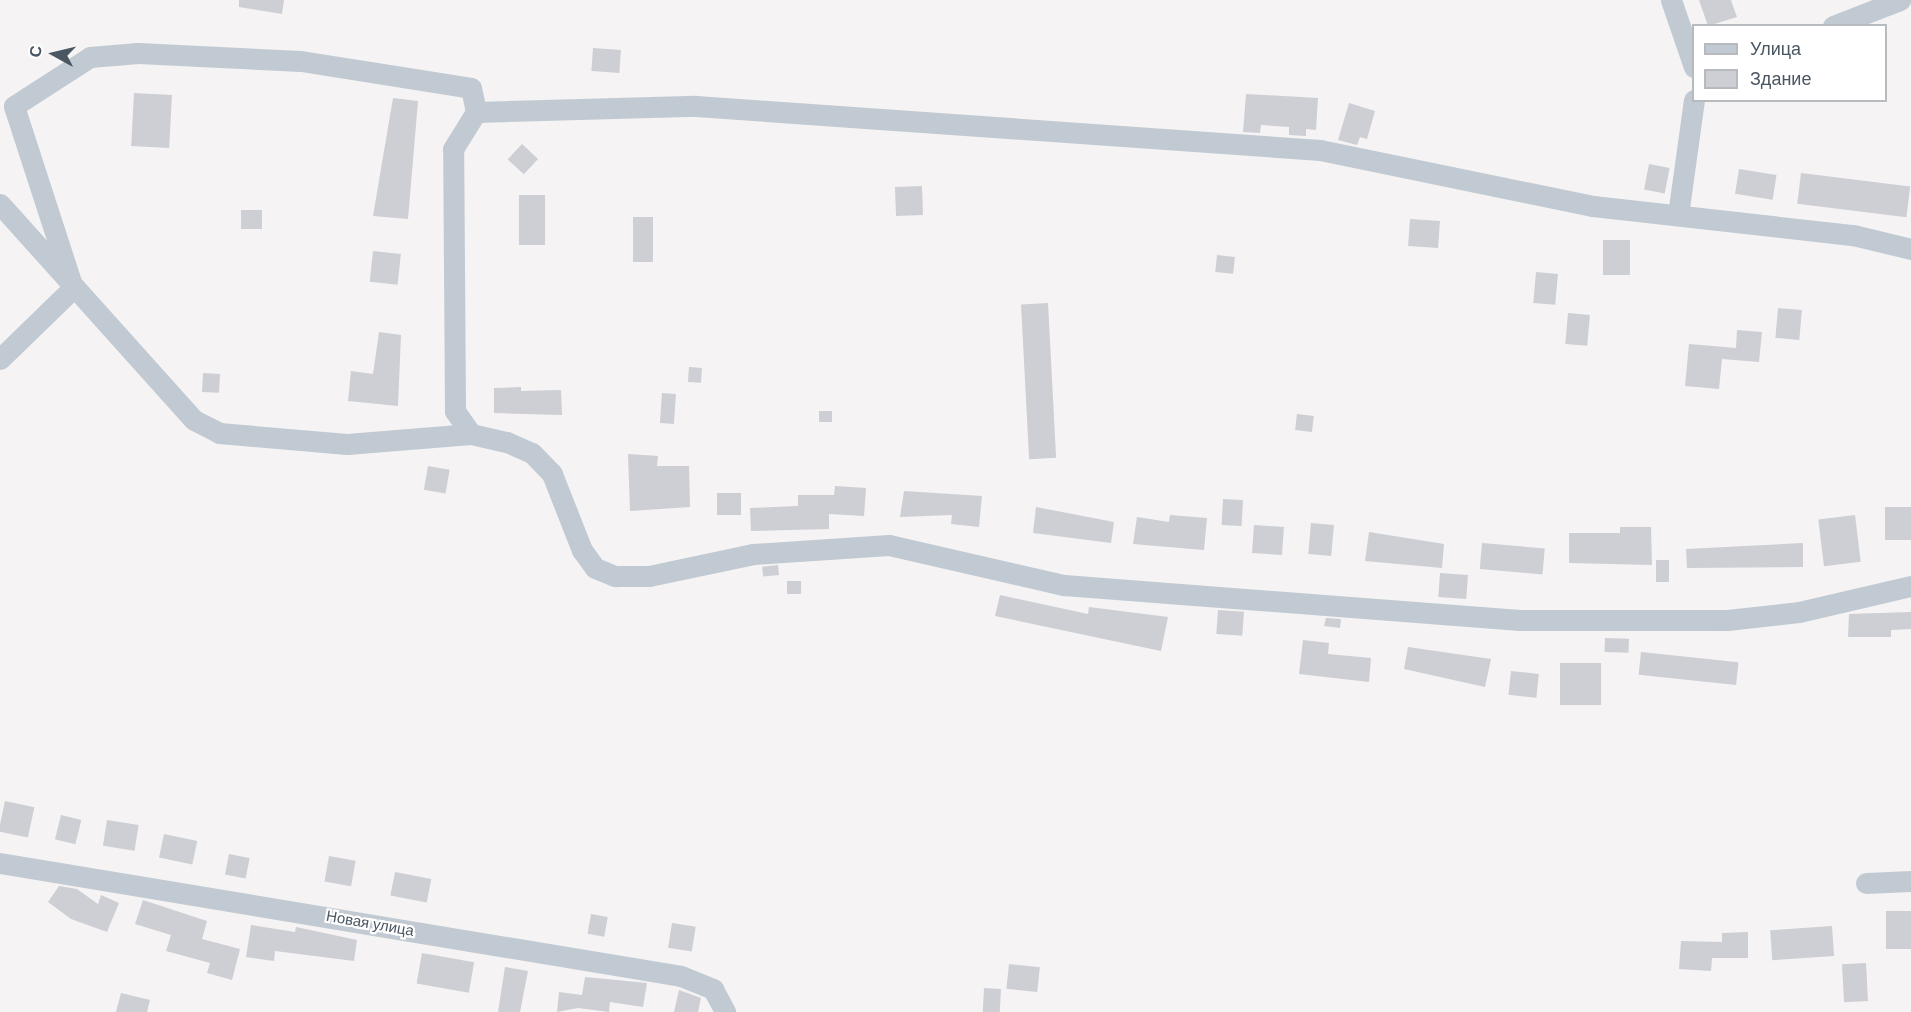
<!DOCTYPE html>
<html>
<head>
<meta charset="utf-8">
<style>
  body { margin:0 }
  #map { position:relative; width:1911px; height:1012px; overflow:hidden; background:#f5f3f3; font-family:"DM Sans",sans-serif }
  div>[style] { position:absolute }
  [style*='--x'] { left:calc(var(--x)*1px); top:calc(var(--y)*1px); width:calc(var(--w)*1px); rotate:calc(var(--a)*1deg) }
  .building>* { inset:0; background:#cdcfd5; transform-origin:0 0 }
  .minor>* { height:21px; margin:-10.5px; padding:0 10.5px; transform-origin:10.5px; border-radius:10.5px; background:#c1cad2 }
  span { translate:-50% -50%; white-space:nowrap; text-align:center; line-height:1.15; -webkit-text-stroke:4.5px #fff; paint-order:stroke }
  .street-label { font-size:15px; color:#4a5661 }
  .legend { position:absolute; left:1692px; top:24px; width:195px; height:78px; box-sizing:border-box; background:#fff; border:2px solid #b7bbc0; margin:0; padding:8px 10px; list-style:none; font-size:18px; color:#4a5661 }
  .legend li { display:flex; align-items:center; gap:12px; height:30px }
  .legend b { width:30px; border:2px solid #b7bbc0 }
  .north { position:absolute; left:24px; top:24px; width:60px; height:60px; -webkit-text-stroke:4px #fff; paint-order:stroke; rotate:278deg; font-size:16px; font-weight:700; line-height:24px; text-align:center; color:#4a5661 }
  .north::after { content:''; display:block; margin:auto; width:21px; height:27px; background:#4a5661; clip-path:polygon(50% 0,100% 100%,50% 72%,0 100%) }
</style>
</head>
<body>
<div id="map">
  <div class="building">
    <div style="clip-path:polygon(239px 0,284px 0,282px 14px,239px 7px)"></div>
    <div style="clip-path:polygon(1699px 0,1731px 0,1737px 17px,1708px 26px)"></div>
    <div style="left:593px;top:48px;width:28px;height:23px;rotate:4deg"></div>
    <div style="left:134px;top:93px;width:38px;height:53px;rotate:3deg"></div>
    <div style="clip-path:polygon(1246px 94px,1318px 98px,1316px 130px,1306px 129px,1306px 136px,1289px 135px,1289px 127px,1261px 125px,1260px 133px,1243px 132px)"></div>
    <div style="clip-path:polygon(393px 98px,418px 101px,408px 219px,373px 216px)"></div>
    <div style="clip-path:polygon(1349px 103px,1375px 111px,1367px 139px,1360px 137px,1357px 145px,1338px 140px)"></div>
    <div style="left:522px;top:144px;width:22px;height:21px;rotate:43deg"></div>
    <div style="left:1649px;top:164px;width:21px;height:26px;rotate:11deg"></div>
    <div style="left:1739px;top:169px;width:38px;height:25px;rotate:9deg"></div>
    <div style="left:1801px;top:173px;width:110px;height:31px;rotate:7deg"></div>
    <div style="left:922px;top:186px;width:29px;height:27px;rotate:88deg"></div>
    <div style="left:519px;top:195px;width:26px;height:50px"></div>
    <div style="left:241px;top:210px;width:21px;height:19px"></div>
    <div style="left:633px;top:217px;width:20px;height:45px"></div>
    <div style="left:1410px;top:219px;width:30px;height:27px;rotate:4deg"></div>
    <div style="left:1603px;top:240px;width:27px;height:35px"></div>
    <div style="left:373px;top:251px;width:28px;height:31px;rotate:6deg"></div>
    <div style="left:1217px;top:255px;width:18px;height:17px;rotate:6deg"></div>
    <div style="left:1536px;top:272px;width:22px;height:31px;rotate:5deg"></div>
    <div style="left:1048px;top:303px;width:155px;height:27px;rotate:87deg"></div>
    <div style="left:1778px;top:308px;width:24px;height:30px;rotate:5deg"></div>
    <div style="left:1568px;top:313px;width:22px;height:31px;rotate:5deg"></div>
    <div style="clip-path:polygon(1737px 330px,1762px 332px,1759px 362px,1722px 359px,1719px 389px,1685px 386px,1689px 344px,1736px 348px)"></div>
    <div style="clip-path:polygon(379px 332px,401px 335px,398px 406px,348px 401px,351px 371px,373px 374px)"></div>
    <div style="left:689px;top:367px;width:13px;height:15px;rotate:4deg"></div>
    <div style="left:203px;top:373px;width:17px;height:19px;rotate:3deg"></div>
    <div style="clip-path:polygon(521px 387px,521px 391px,561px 390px,562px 415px,494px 413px,494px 388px)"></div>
    <div style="left:662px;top:393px;width:14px;height:30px;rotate:4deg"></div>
    <div style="left:819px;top:411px;width:13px;height:11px"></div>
    <div style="left:1297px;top:414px;width:17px;height:16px;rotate:7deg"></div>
    <div style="clip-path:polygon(628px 454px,658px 456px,657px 466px,689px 466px,690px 507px,630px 511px)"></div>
    <div style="left:428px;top:466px;width:22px;height:24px;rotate:10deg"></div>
    <div style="clip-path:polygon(835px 486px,866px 488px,864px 516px,829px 514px,829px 529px,751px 531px,750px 508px,798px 506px,798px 495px,834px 495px)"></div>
    <div style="clip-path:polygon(904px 491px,982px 496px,979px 527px,951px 524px,952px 515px,900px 517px)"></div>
    <div style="left:741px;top:493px;width:22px;height:24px;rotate:90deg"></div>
    <div style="left:1223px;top:499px;width:20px;height:26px;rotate:3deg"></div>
    <div style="clip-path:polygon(1036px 507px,1114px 522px,1111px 543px,1033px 533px)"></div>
    <div style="left:1911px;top:507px;width:33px;height:26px;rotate:90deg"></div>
    <div style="clip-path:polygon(1170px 515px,1207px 518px,1204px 550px,1133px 544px,1137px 517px,1169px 522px)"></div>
    <div style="left:1855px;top:515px;width:47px;height:37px;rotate:83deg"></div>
    <div style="left:1311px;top:523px;width:23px;height:31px;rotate:5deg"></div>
    <div style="left:1254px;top:525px;width:30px;height:28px;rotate:4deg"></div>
    <div style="clip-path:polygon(1620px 527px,1651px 527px,1652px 565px,1569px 563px,1569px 533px,1620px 533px)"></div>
    <div style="clip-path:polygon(1369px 532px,1444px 544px,1442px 568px,1365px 561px)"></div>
    <div style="left:1482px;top:543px;width:63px;height:26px;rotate:5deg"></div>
    <div style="clip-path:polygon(1803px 543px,1803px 567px,1687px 568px,1686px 549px)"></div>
    <div style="left:1656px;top:560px;width:13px;height:22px"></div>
    <div style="left:778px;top:565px;width:10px;height:16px;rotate:84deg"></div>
    <div style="left:1440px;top:573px;width:28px;height:24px;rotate:4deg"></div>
    <div style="left:787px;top:581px;width:14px;height:13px"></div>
    <div style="clip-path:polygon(1000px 595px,1088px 614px,1089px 607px,1168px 617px,1161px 651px,995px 616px)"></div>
    <div style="left:1218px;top:610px;width:26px;height:24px;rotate:4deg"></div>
    <div style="clip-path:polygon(1911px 612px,1911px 629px,1891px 630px,1891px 637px,1848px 637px,1849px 614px)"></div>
    <div style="clip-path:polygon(1326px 618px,1341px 619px,1340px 628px,1324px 626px)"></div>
    <div style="left:1605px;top:638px;width:24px;height:14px;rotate:2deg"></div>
    <div style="clip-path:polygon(1303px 640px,1329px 643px,1328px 654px,1371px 658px,1369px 682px,1299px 674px)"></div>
    <div style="clip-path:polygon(1408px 647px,1491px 659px,1485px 687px,1404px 669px)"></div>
    <div style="left:1641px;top:652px;width:98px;height:23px;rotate:6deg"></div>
    <div style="left:1601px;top:663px;width:42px;height:41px;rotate:90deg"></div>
    <div style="left:1511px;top:671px;width:28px;height:24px;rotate:6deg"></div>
    <div style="left:5px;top:801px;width:30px;height:31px;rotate:12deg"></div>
    <div style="left:61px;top:815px;width:21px;height:25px;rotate:14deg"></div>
    <div style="left:107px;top:820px;width:32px;height:26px;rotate:9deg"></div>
    <div style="left:164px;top:834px;width:34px;height:24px;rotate:12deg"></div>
    <div style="left:229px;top:854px;width:21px;height:21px;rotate:11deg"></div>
    <div style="left:329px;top:856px;width:27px;height:26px;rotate:10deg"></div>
    <div style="left:395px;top:872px;width:37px;height:24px;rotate:11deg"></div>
    <div style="clip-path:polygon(59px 886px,77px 889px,98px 904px,101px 895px,119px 903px,107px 932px,71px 919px,48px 902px)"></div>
    <div style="clip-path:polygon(143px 900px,207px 921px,202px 939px,240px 949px,232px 980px,207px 973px,210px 963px,166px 951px,171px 935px,135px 924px)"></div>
    <div style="left:1911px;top:911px;width:38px;height:25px;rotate:90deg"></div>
    <div style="left:591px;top:914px;width:17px;height:20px;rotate:10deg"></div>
    <div style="left:672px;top:923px;width:24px;height:25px;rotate:9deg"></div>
    <div style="clip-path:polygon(251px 925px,295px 932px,296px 927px,357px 940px,354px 961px,275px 951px,274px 961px,246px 957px)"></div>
    <div style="left:1832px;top:926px;width:30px;height:62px;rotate:86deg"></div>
    <div style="clip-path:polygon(1748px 932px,1748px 958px,1712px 958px,1711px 971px,1679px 969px,1681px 941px,1722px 942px,1722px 933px)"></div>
    <div style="left:422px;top:953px;width:53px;height:31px;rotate:10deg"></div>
    <div style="left:1866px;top:963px;width:38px;height:24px;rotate:87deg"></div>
    <div style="left:1009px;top:964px;width:31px;height:25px;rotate:6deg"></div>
    <div style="clip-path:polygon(505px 967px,528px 971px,520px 1012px,498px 1012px)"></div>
    <div style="clip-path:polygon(585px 977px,647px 983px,643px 1007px,610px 1002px,609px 1012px,578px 1008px,557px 1012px,559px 992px,582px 995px)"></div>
    <div style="left:984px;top:988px;width:17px;height:24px;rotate:3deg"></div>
    <div style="clip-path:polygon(679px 990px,701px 998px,698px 1012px,674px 1012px)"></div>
    <div style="clip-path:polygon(121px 993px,150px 1000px,147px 1012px,116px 1012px)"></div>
  </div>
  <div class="minor">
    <div style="--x:1671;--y:0;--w:71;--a:71.1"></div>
    <div style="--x:1833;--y:26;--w:72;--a:-21.2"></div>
    <div style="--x:0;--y:204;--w:290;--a:48.1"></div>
    <div style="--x:194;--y:420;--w:28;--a:27"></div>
    <div style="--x:219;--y:433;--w:128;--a:4.9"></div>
    <div style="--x:347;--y:444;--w:124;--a:-4.6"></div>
    <div style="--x:471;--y:434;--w:37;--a:13"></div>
    <div style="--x:507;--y:442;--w:27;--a:24"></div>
    <div style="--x:532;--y:453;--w:29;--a:46"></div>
    <div style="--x:552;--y:474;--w:82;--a:68.5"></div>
    <div style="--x:582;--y:550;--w:22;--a:54"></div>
    <div style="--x:595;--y:568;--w:22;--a:22"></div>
    <div style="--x:615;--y:576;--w:34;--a:0"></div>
    <div style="--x:649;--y:576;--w:106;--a:-11.9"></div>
    <div style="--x:753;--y:554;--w:136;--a:-3.8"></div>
    <div style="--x:889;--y:545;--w:180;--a:12.9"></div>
    <div style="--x:1064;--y:585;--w:457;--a:4.4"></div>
    <div style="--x:1520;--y:620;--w:207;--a:0"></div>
    <div style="--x:1727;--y:620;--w:72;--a:-6.3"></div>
    <div style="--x:1799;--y:612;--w:115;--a:-13.1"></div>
    <div style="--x:1678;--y:215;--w:116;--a:-82.1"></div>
    <div style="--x:0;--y:359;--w:102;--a:-44.2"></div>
    <div style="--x:73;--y:288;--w:191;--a:-108"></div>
    <div style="--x:14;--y:106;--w:90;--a:-32.8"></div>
    <div style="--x:90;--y:57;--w:48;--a:-4.8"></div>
    <div style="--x:138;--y:53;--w:163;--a:2.8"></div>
    <div style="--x:301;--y:61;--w:172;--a:9"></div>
    <div style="--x:471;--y:88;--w:25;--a:78"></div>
    <div style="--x:476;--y:112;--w:220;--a:-1.6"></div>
    <div style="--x:696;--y:106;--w:626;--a:4.03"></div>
    <div style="--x:1320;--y:150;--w:279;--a:11.6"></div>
    <div style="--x:1593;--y:206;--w:262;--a:6.4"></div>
    <div style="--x:1853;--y:235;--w:60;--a:13.6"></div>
    <div style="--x:471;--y:434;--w:28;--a:-125"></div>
    <div style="--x:455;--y:411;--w:262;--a:-90.4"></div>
    <div style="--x:453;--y:149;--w:44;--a:-58.1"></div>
    <div style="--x:0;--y:863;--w:690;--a:9.42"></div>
    <div style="--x:681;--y:976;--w:35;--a:22"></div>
    <div style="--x:713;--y:989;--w:26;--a:62"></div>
    <div style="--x:1866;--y:883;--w:45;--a:-2.5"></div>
  </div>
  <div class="street-label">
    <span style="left:370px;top:924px;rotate:10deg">Новая улица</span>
  </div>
  <ul class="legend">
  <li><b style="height:8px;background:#c1cad2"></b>Улица</li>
  <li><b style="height:16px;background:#cdcfd5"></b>Здание</li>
  </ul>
  <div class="north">С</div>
</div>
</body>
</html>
